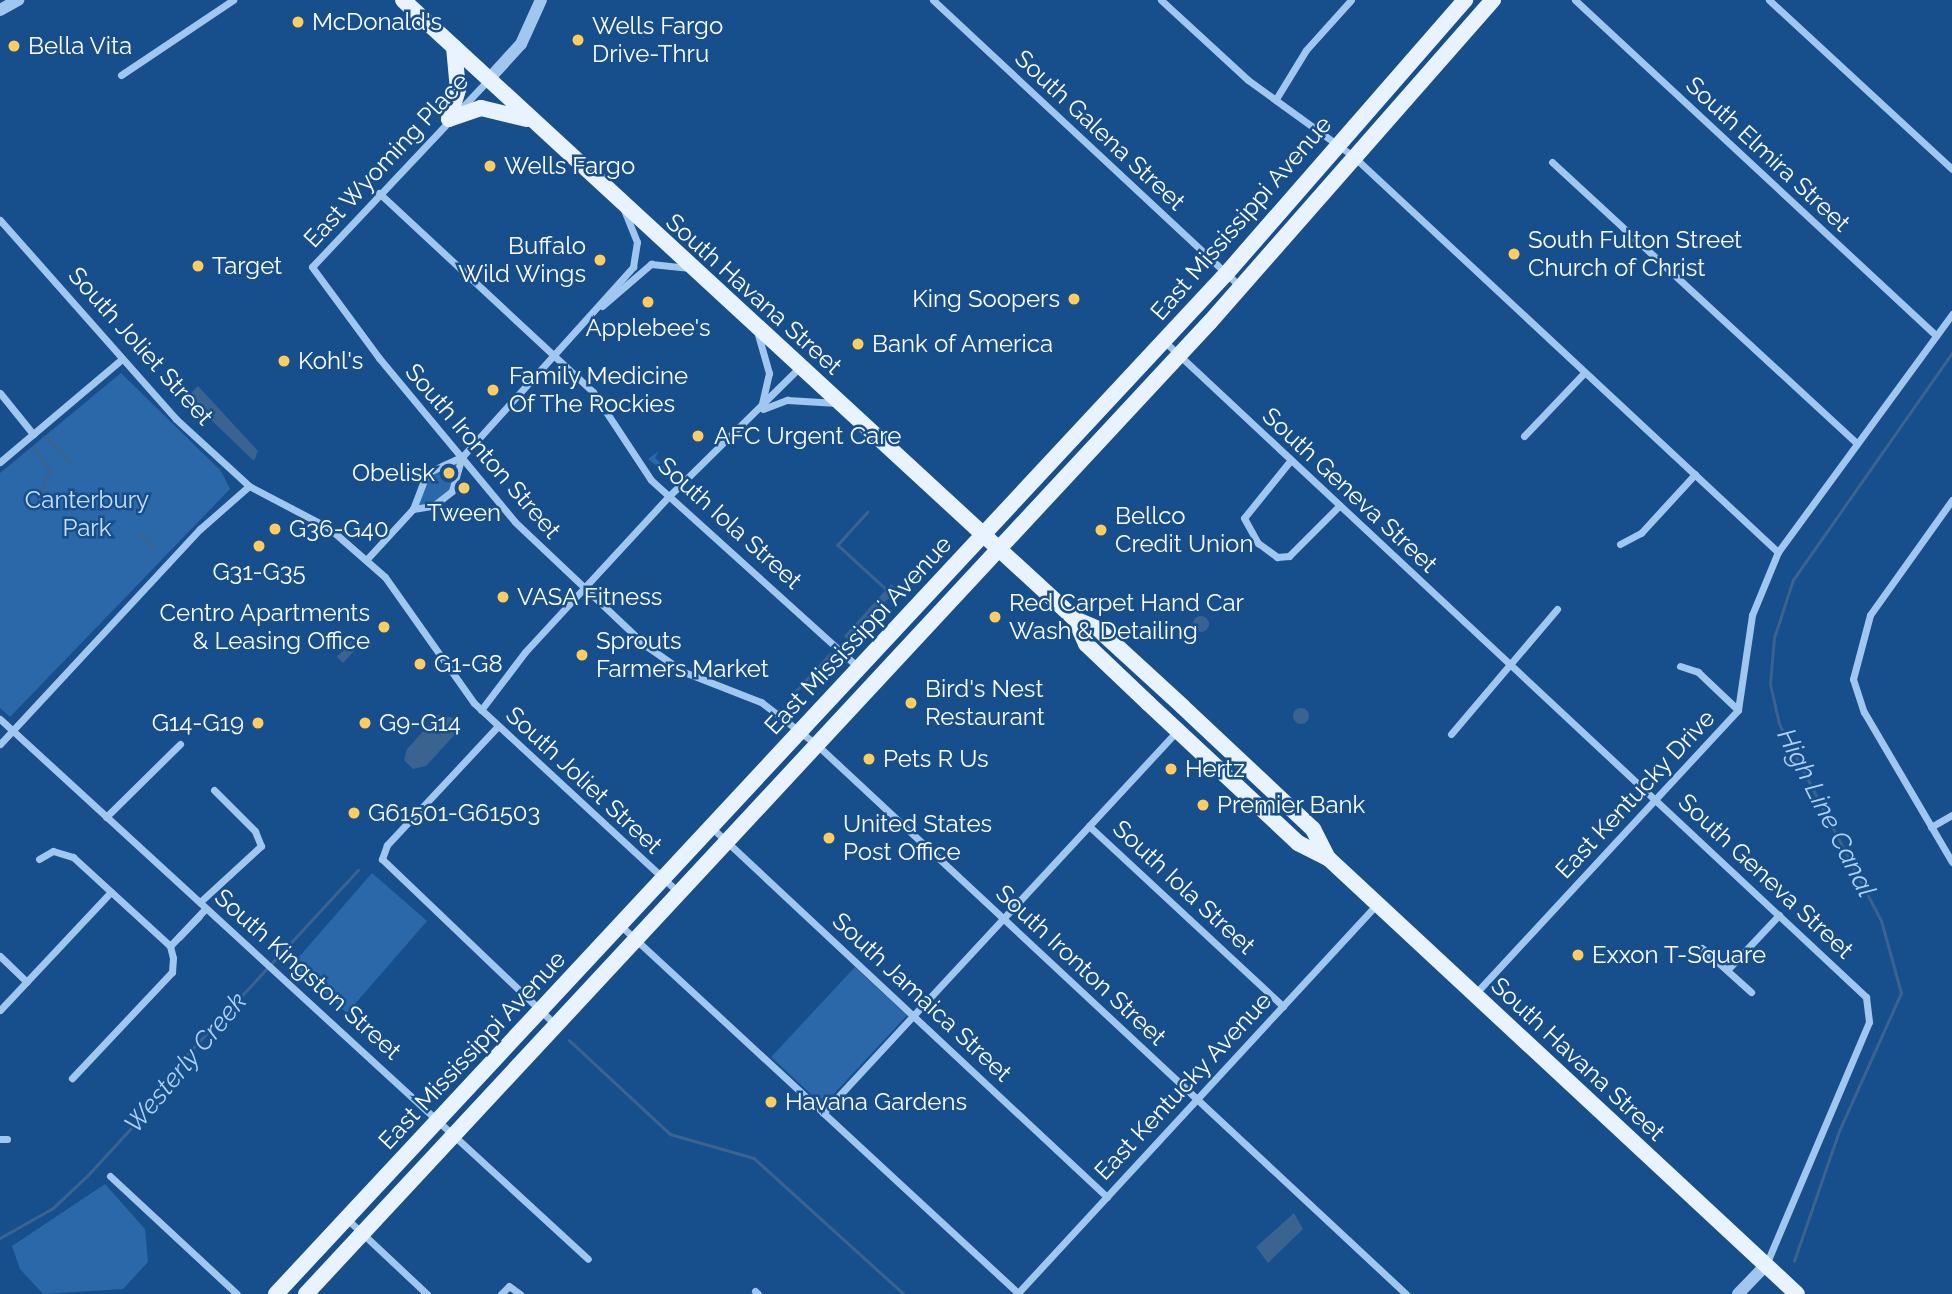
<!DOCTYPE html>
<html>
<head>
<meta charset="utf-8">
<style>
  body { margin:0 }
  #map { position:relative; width:1952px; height:1294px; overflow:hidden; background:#174e8c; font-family:Raleway,sans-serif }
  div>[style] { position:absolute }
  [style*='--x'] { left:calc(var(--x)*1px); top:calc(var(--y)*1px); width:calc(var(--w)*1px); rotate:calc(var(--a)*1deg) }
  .green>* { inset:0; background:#2a68aa; transform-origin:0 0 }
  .water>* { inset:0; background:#3b6390 }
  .round { border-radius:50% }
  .stream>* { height:2.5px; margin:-1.25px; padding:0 1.25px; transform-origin:1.25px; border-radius:1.25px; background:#3b6390 }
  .minor>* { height:7px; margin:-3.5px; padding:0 3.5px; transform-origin:3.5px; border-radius:3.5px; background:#a1c7ef }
  .tertiary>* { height:12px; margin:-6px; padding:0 6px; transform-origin:6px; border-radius:6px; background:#a1c7ef }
  .primary>* { height:16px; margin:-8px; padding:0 8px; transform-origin:8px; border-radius:8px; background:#e9f2ff }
  .dots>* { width:19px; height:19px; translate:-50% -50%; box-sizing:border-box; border:4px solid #174e8c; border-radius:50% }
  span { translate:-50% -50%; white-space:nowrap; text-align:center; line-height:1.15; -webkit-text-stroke:5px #174e8c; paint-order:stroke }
  .poi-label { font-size:24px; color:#fff }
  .left { translate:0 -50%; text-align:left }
  .right { translate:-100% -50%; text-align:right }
  .street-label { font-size:24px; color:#fff }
  .park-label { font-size:24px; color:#c8e0fb }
  .water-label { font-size:26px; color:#add1f6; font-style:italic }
</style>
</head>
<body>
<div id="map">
  <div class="green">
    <div style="clip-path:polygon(121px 373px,221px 471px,230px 489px,10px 717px,0 708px,0 473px)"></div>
    <div style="clip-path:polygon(659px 451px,655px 458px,673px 475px,681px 473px,673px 479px,648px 459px)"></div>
    <div style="clip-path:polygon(462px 457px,458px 480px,442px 500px,413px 509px,423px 477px,443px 461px)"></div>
    <div style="left:372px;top:873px;width:73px;height:122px;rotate:41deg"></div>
    <div style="left:855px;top:967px;width:71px;height:123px;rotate:43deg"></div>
    <div style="clip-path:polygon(105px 1184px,145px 1229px,148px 1262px,123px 1289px,43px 1294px,20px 1269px,12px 1246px)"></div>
  </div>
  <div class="water">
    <div style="clip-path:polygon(198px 386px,258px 451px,254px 461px,187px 397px)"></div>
    <div style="clip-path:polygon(891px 584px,897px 590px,848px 639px,844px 636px)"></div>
    <div class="round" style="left:1193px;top:616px;width:16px;height:16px"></div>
    <div style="clip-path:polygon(353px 639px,356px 649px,343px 663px,337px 657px)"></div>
    <div class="round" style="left:1293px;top:708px;width:16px;height:16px"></div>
    <div style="clip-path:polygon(438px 715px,455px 718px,460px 729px,426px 766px,413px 769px,404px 760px,407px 749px)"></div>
    <div style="clip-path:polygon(1294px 1213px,1303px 1229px,1268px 1263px,1256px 1247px)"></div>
  </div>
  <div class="stream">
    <div style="--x:46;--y:437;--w:34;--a:45"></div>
    <div style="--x:34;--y:447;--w:29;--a:56"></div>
    <div style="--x:50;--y:471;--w:28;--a:113"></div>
    <div style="--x:868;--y:512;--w:45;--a:132.3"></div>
    <div style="--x:838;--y:545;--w:65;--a:42.5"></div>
    <div style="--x:140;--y:533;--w:19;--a:43"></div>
    <div style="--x:793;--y:694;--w:54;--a:-47.2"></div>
    <div style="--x:569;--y:1040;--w:138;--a:42.9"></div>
    <div style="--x:670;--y:1134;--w:87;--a:15.9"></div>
    <div style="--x:754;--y:1158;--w:202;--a:42.2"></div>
    <div style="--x:0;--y:1238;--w:61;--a:-29.5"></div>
    <div style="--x:53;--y:1208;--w:47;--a:-43.3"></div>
    <div style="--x:87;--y:1176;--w:120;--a:-47.4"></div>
    <div style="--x:168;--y:1088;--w:34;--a:-62"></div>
    <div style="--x:184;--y:1058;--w:256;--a:-47.2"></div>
    <div style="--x:1794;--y:1261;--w:138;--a:-70.9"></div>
    <div style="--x:1839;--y:1131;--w:151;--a:-65.8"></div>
    <div style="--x:1901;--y:993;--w:75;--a:-105.5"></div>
    <div style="--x:1881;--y:921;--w:222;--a:-117.4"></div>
    <div style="--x:1779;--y:724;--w:41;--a:-102.7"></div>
    <div style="--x:1770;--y:684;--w:46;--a:-85"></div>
    <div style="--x:1774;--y:638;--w:61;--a:-71.9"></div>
    <div style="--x:1793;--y:580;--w:277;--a:-55"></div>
  </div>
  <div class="minor">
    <div style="--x:933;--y:0;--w:421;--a:43"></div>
    <div style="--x:1161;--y:0;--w:118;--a:42.6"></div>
    <div style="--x:1248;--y:80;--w:130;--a:35.9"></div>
    <div style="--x:1353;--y:156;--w:581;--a:42.98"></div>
    <div style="--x:1575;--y:0;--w:493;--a:42.9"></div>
    <div style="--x:1769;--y:0;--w:249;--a:42.7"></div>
    <div style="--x:121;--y:75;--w:135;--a:-33.8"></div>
    <div style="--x:489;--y:79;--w:258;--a:133.3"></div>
    <div style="--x:312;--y:267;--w:113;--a:53.6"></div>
    <div style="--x:379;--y:358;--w:213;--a:50.3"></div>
    <div style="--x:515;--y:522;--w:179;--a:43.4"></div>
    <div style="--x:645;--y:645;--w:47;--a:34.7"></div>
    <div style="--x:684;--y:672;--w:83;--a:21.3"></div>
    <div style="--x:761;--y:702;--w:69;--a:37.4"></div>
    <div style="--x:816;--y:744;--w:807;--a:42.99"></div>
    <div style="--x:1276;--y:99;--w:57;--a:-58.5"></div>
    <div style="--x:1306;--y:50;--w:67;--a:-48"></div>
    <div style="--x:1552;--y:162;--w:414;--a:42.7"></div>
    <div style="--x:379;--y:193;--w:292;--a:42.9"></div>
    <div style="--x:593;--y:392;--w:105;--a:56.6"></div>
    <div style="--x:651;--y:480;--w:279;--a:42.1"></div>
    <div style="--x:0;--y:220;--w:266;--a:48.5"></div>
    <div style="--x:176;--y:419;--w:99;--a:42.5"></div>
    <div style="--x:249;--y:486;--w:90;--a:27.7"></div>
    <div style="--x:329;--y:528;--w:74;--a:41.2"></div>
    <div style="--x:385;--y:577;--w:154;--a:54.8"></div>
    <div style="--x:474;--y:703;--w:278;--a:42.8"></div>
    <div style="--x:602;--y:306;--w:65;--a:-40.6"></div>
    <div style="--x:651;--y:264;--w:37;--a:6"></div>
    <div style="--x:757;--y:331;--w:44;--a:74.1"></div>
    <div style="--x:769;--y:373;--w:32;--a:103"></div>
    <div style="--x:1164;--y:341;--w:961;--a:43.06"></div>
    <div style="--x:1866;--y:997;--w:25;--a:83"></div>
    <div style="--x:1869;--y:1022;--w:264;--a:113"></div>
    <div style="--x:0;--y:393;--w:53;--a:51.2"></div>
    <div style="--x:763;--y:409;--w:26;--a:-21"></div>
    <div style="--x:787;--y:400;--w:50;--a:3.4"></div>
    <div style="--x:1524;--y:436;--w:88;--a:-46.4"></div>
    <div style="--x:1290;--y:461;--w:73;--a:128.9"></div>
    <div style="--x:1244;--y:518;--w:29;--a:61"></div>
    <div style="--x:1258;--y:543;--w:24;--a:36"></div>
    <div style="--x:1277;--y:557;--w:12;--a:-5"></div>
    <div style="--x:1289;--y:556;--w:71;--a:-45"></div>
    <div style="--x:0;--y:462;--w:160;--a:-40.2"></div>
    <div style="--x:1952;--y:500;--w:141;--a:125.5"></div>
    <div style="--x:1870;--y:615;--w:66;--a:104.9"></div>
    <div style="--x:1853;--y:679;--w:35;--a:72"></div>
    <div style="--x:1864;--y:712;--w:174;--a:59.6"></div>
    <div style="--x:413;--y:509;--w:20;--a:-9"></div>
    <div style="--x:433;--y:506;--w:24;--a:-38"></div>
    <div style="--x:452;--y:491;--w:35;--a:-74"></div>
    <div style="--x:462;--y:457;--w:256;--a:-48"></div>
    <div style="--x:633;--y:267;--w:25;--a:-81"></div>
    <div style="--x:637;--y:242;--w:35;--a:-112"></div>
    <div style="--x:1620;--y:544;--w:24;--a:-28"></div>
    <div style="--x:1641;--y:533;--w:80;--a:-47.5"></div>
    <div style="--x:367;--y:559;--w:68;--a:-47.4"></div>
    <div style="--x:413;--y:509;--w:39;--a:-69"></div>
    <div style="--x:427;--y:473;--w:38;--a:-25"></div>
    <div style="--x:1680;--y:666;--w:19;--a:18"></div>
    <div style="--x:1698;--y:672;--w:55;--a:43.5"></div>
    <div style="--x:481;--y:710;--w:73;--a:-52.8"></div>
    <div style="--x:525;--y:652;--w:212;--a:-47.3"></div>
    <div style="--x:669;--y:496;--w:182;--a:-44.6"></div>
    <div style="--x:0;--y:719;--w:798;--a:42.56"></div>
    <div style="--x:498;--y:726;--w:163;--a:133"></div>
    <div style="--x:387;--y:845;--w:15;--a:110"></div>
    <div style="--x:382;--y:859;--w:240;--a:43.7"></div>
    <div style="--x:1451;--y:734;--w:164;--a:-49.7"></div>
    <div style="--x:0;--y:744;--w:294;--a:-47.1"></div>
    <div style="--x:200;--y:529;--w:65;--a:-41.3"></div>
    <div style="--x:106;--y:817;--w:104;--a:-44.6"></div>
    <div style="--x:1089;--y:826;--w:265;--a:42.9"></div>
    <div style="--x:711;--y:827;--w:542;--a:43.06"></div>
    <div style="--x:1931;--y:827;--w:24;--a:-30"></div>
    <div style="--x:39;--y:859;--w:16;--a:-30"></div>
    <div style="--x:53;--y:851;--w:21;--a:17"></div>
    <div style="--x:73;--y:857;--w:132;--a:42.5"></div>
    <div style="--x:170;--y:946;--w:12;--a:76"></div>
    <div style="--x:173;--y:958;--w:14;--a:94"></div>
    <div style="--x:172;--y:972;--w:146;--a:133.3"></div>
    <div style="--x:200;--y:902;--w:83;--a:-42.6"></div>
    <div style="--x:261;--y:846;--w:16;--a:-112"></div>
    <div style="--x:255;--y:831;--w:58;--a:-135"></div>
    <div style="--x:620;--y:925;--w:542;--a:42.76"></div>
    <div style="--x:179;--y:937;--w:29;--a:-46"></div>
    <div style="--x:170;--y:946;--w:52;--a:-46.5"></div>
    <div style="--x:1702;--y:948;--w:66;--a:41.9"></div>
    <div style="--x:0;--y:956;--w:37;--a:44"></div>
    <div style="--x:1729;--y:968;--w:73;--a:-46.7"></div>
    <div style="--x:1475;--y:994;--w:387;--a:-47.2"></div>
    <div style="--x:1738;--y:710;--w:96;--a:-81.6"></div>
    <div style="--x:1752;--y:615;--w:68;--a:-67.6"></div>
    <div style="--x:1778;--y:552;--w:295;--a:-53.8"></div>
    <div style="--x:0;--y:1010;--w:162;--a:-46.8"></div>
    <div style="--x:823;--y:1113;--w:521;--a:-47.18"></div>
    <div style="--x:0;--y:1139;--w:7;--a:0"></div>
    <div style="--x:110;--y:1176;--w:173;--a:42.9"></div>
    <div style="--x:347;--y:1219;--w:110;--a:43.2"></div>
    <div style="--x:755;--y:1291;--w:4;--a:45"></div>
    <div style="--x:501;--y:1294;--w:11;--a:-45"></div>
    <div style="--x:509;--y:1286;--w:14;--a:36"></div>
    <div style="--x:1017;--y:1294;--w:531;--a:-47.29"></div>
  </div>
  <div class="tertiary">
    <div style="--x:0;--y:10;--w:21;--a:-29"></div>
    <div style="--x:489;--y:79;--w:47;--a:-47.6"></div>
    <div style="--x:521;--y:44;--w:48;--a:-65.6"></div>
    <div style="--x:1738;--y:1294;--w:40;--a:-46"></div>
  </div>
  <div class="primary">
    <div style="--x:403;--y:0;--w:914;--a:42.65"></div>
    <div style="--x:1075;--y:619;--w:25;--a:23"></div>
    <div style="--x:1098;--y:629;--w:115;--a:42.5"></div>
    <div style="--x:1183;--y:707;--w:178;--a:43.2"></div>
    <div style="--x:1313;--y:829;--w:33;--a:63"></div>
    <div style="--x:449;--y:119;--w:34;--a:-19"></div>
    <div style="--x:481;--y:108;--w:47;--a:13.4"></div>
    <div style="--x:449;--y:119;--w:30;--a:-73"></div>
    <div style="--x:458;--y:90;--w:43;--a:-95.3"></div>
    <div style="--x:1075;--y:619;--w:27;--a:66"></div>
    <div style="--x:1086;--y:644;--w:86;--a:43.6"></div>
    <div style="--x:1148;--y:703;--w:205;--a:43"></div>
    <div style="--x:1298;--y:843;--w:34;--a:27"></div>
    <div style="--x:1328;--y:858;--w:640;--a:42.91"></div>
    <div style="--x:276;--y:1294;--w:1394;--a:-47.04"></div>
    <div style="--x:1226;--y:274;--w:364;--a:-48.9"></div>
    <div style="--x:306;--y:1294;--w:1327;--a:-47.08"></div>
    <div style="--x:1210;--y:322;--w:429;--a:-48.7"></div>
  </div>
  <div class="dots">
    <div style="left:298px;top:22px;background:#ffcc5f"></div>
    <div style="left:578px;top:40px;background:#ffcc5f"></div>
    <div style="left:14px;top:46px;background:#ffcc5f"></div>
    <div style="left:490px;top:166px;background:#ffcc5f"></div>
    <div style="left:1514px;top:254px;background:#ffcc5f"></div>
    <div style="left:600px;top:260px;background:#ffcc5f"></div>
    <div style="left:198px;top:266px;background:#ffcc5f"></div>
    <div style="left:1074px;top:299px;background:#ffcc5f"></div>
    <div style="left:648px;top:302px;background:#ffcc5f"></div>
    <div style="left:858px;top:344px;background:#ffcc5f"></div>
    <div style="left:284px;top:361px;background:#ffcc5f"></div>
    <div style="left:493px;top:390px;background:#ffcc5f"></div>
    <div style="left:698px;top:436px;background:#ffcc5f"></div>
    <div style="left:449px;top:473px;background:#ffcc5f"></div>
    <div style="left:464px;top:488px;background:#ffcc5f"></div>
    <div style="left:275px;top:529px;background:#ffcc5f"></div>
    <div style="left:1101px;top:530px;background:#ffcc5f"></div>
    <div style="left:259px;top:546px;background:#ffcc5f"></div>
    <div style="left:503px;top:597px;background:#ffcc5f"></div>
    <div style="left:995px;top:617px;background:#ffcc5f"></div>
    <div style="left:384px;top:627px;background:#ffcc5f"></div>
    <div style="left:582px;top:655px;background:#ffcc5f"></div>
    <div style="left:420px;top:664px;background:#ffcc5f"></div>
    <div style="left:911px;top:703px;background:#ffcc5f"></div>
    <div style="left:258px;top:723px;background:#ffcc5f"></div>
    <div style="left:365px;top:723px;background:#ffcc5f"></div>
    <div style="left:869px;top:759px;background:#ffcc5f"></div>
    <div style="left:1171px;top:769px;background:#ffcc5f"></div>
    <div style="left:1203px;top:805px;background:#ffcc5f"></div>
    <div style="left:354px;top:813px;background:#ffcc5f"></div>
    <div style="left:829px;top:838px;background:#ffcc5f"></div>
    <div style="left:1578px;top:955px;background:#ffcc5f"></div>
    <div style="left:771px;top:1102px;background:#ffcc5f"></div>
  </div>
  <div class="poi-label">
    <span class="left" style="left:312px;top:22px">McDonald's</span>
    <span class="left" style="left:592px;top:40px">Wells Fargo<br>Drive-Thru</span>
    <span class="left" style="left:28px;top:46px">Bella Vita</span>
    <span class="left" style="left:504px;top:166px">Wells Fargo</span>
    <span class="left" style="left:1528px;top:254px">South Fulton Street<br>Church of Christ</span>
    <span class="right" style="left:586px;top:260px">Buffalo<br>Wild Wings</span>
    <span class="left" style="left:212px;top:266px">Target</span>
    <span class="right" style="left:1060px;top:299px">King Soopers</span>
    <span style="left:648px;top:328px">Applebee's</span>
    <span class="left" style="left:872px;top:344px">Bank of America</span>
    <span class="left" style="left:298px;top:361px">Kohl's</span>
    <span class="left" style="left:509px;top:390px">Family Medicine<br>Of The Rockies</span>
    <span class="left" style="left:714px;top:436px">AFC Urgent Care</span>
    <span class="right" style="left:435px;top:473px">Obelisk</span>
    <span style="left:464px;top:513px">Tween</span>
    <span class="left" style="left:1115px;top:530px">Bellco<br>Credit Union</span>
    <span class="left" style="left:289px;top:529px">G36-G40</span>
    <span style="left:259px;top:572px">G31-G35</span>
    <span class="left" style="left:517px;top:597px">VASA Fitness</span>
    <span class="left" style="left:1009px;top:617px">Red Carpet Hand Car<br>Wash &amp; Detailing</span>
    <span class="right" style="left:370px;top:627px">Centro Apartments<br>&amp; Leasing Office</span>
    <span class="left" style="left:596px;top:655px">Sprouts<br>Farmers Market</span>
    <span class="left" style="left:434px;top:664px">G1-G8</span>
    <span class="left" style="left:925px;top:703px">Bird's Nest<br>Restaurant</span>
    <span class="right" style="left:244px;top:723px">G14-G19</span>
    <span class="left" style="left:379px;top:723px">G9-G14</span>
    <span class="left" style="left:883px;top:759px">Pets R Us</span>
    <span class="left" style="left:1185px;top:769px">Hertz</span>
    <span class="left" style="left:1217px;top:805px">Premier Bank</span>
    <span class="left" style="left:368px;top:813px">G61501-G61503</span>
    <span class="left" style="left:843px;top:838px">United States<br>Post Office</span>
    <span class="left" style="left:1592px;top:955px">Exxon T-Square</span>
    <span class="left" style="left:785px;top:1102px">Havana Gardens</span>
  </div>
  <div class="street-label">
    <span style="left:1100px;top:130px;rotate:43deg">South Galena Street</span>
    <span style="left:1768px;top:154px;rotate:43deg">South Elmira Street</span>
    <span style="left:386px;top:160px;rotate:-47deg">East Wyoming Place</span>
    <span style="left:1241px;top:218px;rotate:-49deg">East Mississippi Avenue</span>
    <span style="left:754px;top:294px;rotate:42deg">South Havana Street</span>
    <span style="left:141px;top:346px;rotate:48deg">South Joliet Street</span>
    <span style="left:483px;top:451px;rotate:49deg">South Ironton Street</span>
    <span style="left:1350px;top:490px;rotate:43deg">South Geneva Street</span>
    <span style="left:730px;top:523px;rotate:42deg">South Iola Street</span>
    <span style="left:858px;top:635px;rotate:-47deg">East Mississippi Avenue</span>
    <span style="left:584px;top:780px;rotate:43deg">South Joliet Street</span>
    <span style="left:1635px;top:794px;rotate:-47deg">East Kentucky Drive</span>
    <span style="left:1766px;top:876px;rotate:43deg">South Geneva Street</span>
    <span style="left:1184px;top:887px;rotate:43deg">South Iola Street</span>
    <span style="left:1081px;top:965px;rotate:43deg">South Ironton Street</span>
    <span style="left:308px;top:974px;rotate:42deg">South Kingston Street</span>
    <span style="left:922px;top:997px;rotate:43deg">South Jamaica Street</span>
    <span style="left:472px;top:1050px;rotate:-47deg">East Mississippi Avenue</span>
    <span style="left:1578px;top:1059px;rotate:43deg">South Havana Street</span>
    <span style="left:1183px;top:1086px;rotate:-47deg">East Kentucky Avenue</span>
  </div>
  <div class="park-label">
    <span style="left:87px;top:514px">Canterbury<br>Park</span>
  </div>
  <div class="water-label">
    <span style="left:1826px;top:813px;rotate:63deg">High Line Canal</span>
    <span style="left:186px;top:1063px;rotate:-50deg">Westerly Creek</span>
  </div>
</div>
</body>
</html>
